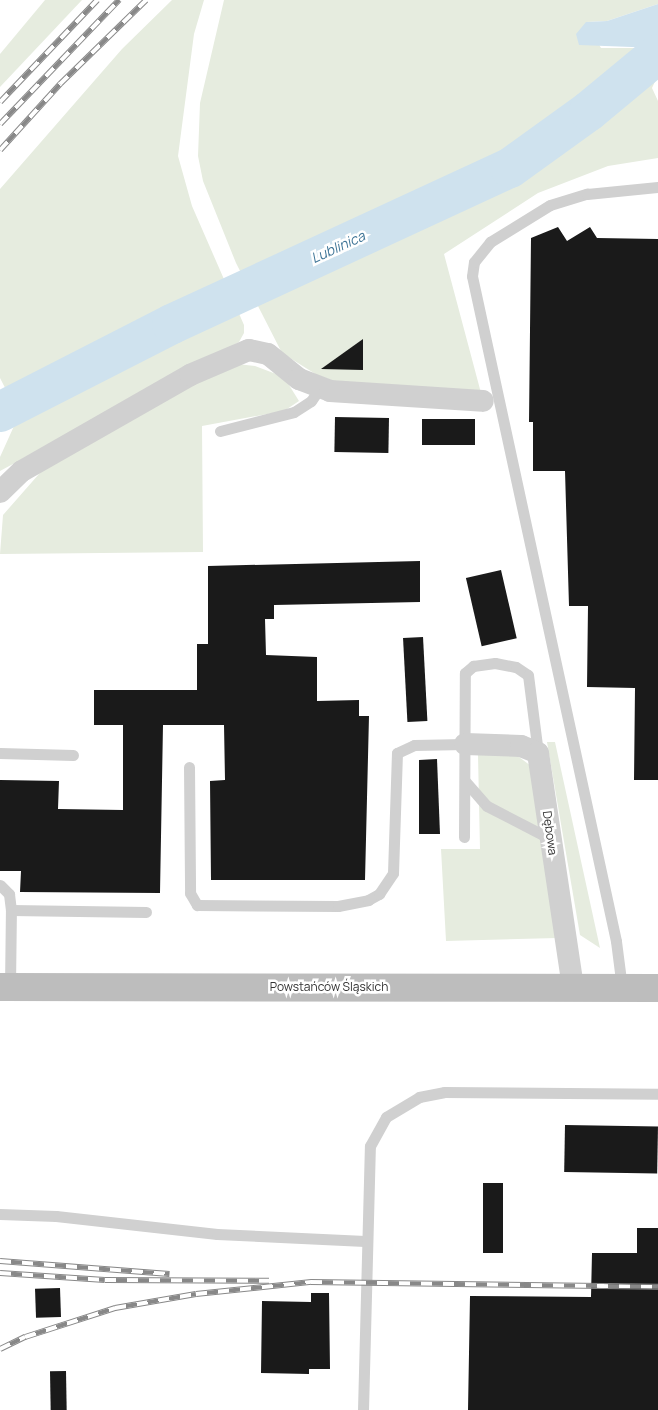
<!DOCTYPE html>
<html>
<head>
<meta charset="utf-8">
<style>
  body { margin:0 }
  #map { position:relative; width:658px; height:1410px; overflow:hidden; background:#fff; font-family:Manrope,sans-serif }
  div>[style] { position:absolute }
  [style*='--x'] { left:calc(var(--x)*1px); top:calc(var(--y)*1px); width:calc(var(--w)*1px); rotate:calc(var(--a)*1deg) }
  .green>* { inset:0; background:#e6ecdf }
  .water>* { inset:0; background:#cfe2ee }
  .river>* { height:40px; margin:-20px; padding:0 20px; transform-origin:20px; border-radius:20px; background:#cfe2ee }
  .building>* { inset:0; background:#1a1a1a; transform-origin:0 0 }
  .lane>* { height:11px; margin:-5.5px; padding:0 5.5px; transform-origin:5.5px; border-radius:5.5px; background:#d0d0d0 }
  .street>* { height:22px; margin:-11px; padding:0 11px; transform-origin:11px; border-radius:11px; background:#d0d0d0 }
  .secondary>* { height:28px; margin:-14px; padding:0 14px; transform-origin:14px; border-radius:14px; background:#bdbdbd }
  .rail>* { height:5.5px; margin-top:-2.75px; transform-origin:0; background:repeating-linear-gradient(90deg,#fff 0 11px,#888 0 22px); box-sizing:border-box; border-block:1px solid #888 }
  span { translate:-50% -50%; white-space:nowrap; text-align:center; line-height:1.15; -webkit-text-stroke:5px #fff; paint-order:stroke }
  .street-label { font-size:12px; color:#333 }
  .water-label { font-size:14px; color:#3f7597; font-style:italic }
</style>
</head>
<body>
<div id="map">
  <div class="green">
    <div style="clip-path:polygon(45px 0,82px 0,0 87px,0 54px)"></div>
    <div style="clip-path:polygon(172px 0,204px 0,194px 34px,178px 156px,192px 206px,244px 325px,244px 333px,239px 342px,0 471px,0 457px,19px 415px,0 378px,0 189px,122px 49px)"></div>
    <div style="clip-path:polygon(224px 0,658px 0,658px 4px,607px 21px,586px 22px,601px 48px,658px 48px,658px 75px,652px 88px,658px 101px,658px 158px,608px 166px,538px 193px,444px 254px,481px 393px,346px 385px,317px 375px,282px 353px,236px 263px,203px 181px,198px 156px,200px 103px)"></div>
    <div style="clip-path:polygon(237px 364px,255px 366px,284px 377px,299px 401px,284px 411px,202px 426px,203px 552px,0 554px,3px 515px,46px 466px,200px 375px)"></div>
    <div style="clip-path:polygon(547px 742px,555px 742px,600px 948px,580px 935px)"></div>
    <div style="clip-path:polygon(515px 754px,531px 766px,557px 938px,446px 941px,441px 849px,480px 849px,478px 755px)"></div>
  </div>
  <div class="water">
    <div style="clip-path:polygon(658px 4px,658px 48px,579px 45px,576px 34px,586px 22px,607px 21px)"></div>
  </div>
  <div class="river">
    <div style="--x:0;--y:412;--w:193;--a:-27.1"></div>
    <div style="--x:172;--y:324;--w:372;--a:-24.8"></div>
    <div style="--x:510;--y:168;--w:97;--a:-35.8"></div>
    <div style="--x:589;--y:111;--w:89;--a:-39.6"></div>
  </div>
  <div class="building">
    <div style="clip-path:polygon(558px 227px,567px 241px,590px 227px,597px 238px,658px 239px,658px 780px,634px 780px,635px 688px,587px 687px,588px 606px,569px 606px,565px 471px,533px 471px,533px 422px,529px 422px,531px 238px)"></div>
    <div style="clip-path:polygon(363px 339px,363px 370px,321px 369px)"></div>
    <div style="left:335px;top:417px;width:54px;height:35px;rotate:1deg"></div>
    <div style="left:422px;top:419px;width:53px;height:26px"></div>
    <div style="clip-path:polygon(420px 561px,420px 602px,274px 605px,274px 619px,265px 619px,266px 655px,317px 657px,317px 701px,359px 700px,359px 716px,369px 716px,365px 880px,211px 880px,210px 781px,225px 780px,224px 725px,163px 725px,160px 893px,20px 892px,21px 871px,0 871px,0 780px,59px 781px,58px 809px,123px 810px,123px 725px,94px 725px,94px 690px,197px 690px,197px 644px,208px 644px,208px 566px)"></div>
    <div style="left:501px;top:570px;width:70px;height:36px;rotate:77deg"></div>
    <div style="left:423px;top:637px;width:84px;height:20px;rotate:87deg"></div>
    <div style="clip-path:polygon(437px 759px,440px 834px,419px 834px,419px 760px)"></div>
    <div style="left:565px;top:1125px;width:93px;height:47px;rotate:1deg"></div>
    <div style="left:483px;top:1183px;width:20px;height:70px"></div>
    <div style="clip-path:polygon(637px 1228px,658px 1228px,658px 1410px,468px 1410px,470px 1296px,591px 1297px,592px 1253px,637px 1253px)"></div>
    <div style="left:60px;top:1288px;width:29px;height:25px;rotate:88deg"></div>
    <div style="clip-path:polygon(311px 1293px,329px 1293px,330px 1369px,309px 1369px,309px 1374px,261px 1373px,262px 1301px,311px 1302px)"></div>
    <div style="left:66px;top:1371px;width:39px;height:16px;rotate:89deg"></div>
  </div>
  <div class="lane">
    <div style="--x:220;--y:431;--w:76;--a:-14.4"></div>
    <div style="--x:294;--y:412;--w:20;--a:-33"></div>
    <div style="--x:311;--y:401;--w:14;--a:-56"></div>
    <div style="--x:0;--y:753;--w:73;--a:1.6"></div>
    <div style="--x:189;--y:767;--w:126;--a:89.5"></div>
    <div style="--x:190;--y:893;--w:14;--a:60"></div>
    <div style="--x:197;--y:905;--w:141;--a:0.4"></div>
    <div style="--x:338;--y:906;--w:31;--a:-11"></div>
    <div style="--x:368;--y:900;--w:13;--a:-29"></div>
    <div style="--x:379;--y:894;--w:25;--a:-56"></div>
    <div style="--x:393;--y:873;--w:120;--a:-88.1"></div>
    <div style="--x:397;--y:753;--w:19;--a:-25"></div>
    <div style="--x:414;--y:745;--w:51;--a:-1.1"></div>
    <div style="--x:465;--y:781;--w:33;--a:49"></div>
    <div style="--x:487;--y:806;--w:72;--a:27.3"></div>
    <div style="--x:464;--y:837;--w:164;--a:-89.7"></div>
    <div style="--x:465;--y:673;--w:11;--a:-41"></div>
    <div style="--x:473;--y:666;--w:22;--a:-8"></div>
    <div style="--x:495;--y:663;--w:21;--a:11"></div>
    <div style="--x:516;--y:667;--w:14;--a:34"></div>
    <div style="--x:528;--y:675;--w:79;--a:82.7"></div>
    <div style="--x:0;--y:885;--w:13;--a:45"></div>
    <div style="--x:9;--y:894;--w:16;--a:83"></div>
    <div style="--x:10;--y:987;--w:77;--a:-89.3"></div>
    <div style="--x:11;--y:910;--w:135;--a:0.8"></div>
    <div style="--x:622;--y:988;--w:47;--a:-97.3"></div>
    <div style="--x:616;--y:941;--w:680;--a:-102.22"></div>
    <div style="--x:472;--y:276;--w:14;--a:-82"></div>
    <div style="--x:474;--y:262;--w:26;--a:-51"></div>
    <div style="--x:490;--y:242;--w:70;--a:-31.7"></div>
    <div style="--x:550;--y:205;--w:39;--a:-17"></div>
    <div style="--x:587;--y:194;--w:71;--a:-5.6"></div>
    <div style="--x:0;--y:1214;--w:56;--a:2"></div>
    <div style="--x:56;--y:1216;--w:162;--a:6.4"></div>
    <div style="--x:217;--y:1234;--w:148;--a:2.7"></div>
    <div style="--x:363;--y:1410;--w:264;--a:-88.5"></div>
    <div style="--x:370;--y:1146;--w:33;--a:-61"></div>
    <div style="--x:386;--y:1117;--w:39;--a:-31"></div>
    <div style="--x:419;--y:1097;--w:25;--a:-11"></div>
    <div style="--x:444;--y:1092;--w:214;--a:0.5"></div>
  </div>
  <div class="street">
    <div style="--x:0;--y:492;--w:30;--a:-44"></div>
    <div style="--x:22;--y:471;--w:193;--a:-29.7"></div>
    <div style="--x:190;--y:375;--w:64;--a:-23"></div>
    <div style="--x:249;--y:350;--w:19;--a:12"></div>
    <div style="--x:268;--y:354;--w:40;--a:39"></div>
    <div style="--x:299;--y:379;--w:33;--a:21"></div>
    <div style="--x:330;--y:391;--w:153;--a:3.7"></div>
    <div style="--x:465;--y:744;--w:56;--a:2"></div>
    <div style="--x:521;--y:746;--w:18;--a:22"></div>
    <div style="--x:538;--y:753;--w:237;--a:81.5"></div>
  </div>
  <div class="secondary">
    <div style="--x:0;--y:987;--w:658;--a:0.09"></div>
  </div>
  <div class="rail">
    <div style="--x:0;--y:102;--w:141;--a:-46.4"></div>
    <div style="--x:0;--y:124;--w:172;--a:-46.2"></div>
    <div style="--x:0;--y:150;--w:89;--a:-47.7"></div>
    <div style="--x:60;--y:84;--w:120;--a:-44.3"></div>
    <div style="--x:0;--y:1261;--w:170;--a:4.4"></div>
    <div style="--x:0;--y:1273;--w:105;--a:3.8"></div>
    <div style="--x:105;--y:1280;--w:164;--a:0.3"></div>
    <div style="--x:0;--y:1349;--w:28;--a:-26"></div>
    <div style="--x:25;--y:1337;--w:95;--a:-17.9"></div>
    <div style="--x:115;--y:1308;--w:82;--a:-9.8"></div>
    <div style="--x:196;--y:1294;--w:116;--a:-6"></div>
    <div style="--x:311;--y:1282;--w:347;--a:0.8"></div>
  </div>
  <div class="street-label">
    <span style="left:550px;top:833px;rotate:82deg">Dębowa</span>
    <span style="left:329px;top:987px">Powstańców Śląskich</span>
  </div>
  <div class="water-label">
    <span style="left:338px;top:247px;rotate:-25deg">Lublinica</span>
  </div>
</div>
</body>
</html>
